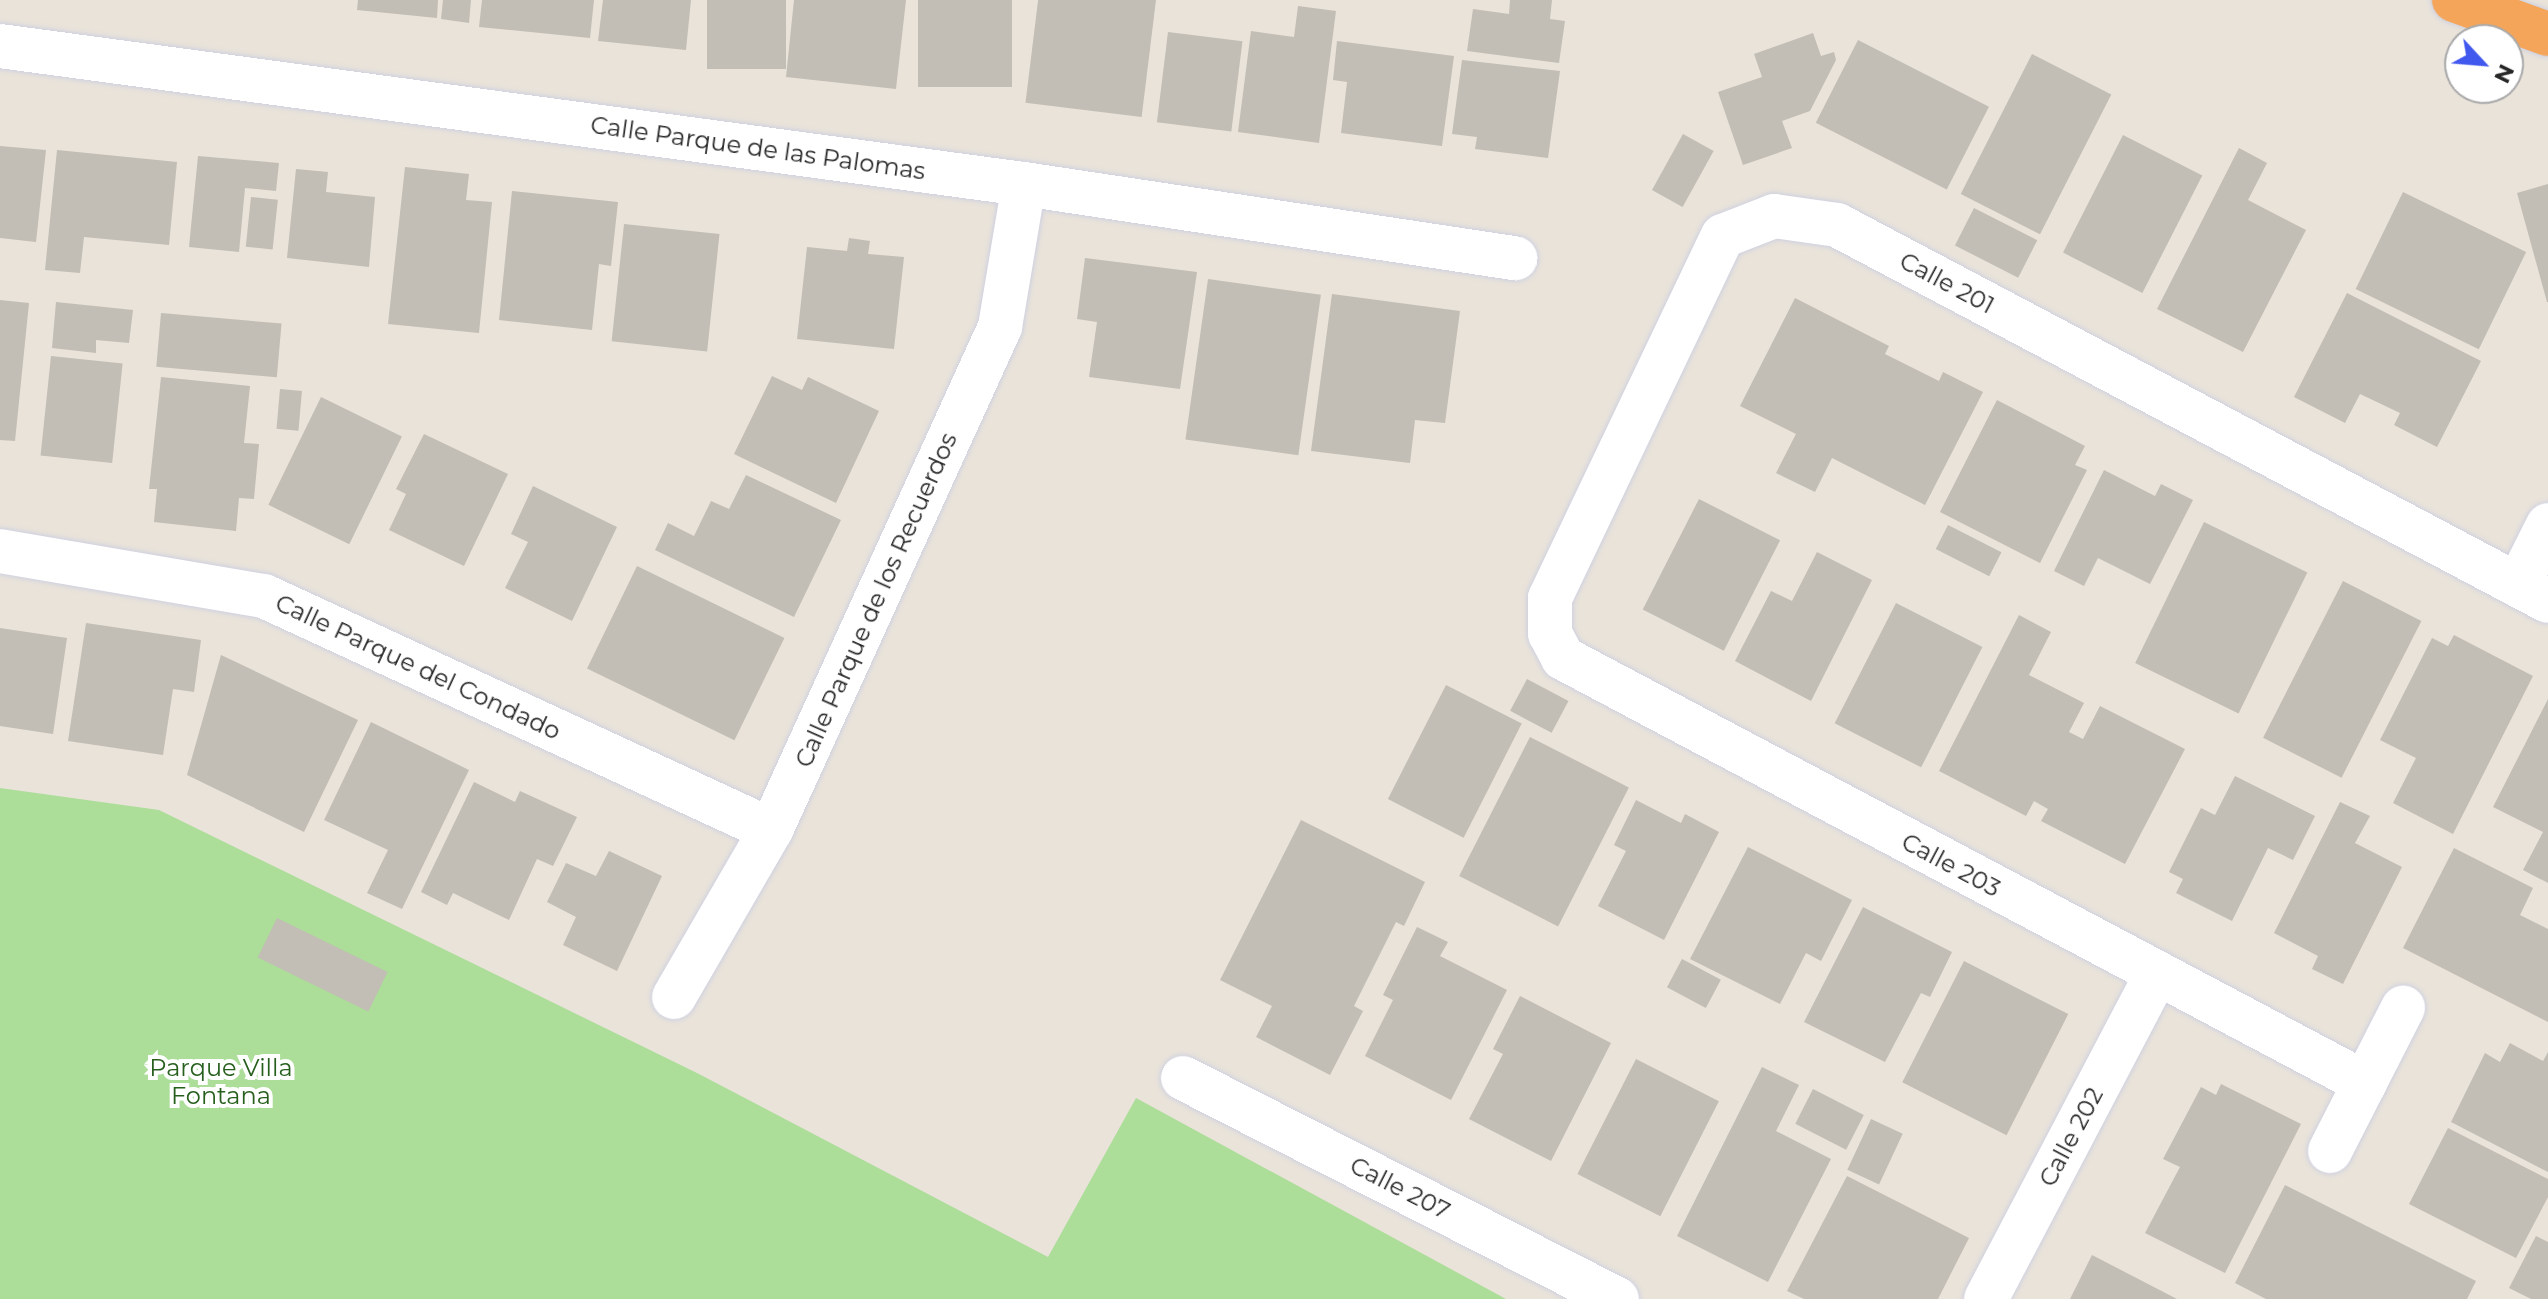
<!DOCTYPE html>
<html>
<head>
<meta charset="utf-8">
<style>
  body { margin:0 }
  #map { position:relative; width:2548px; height:1299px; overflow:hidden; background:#e9e3da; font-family:Montserrat,sans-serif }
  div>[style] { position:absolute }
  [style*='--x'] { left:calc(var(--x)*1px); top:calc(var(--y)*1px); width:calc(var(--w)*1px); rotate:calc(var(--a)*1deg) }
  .green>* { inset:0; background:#acdd99 }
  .building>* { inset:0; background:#c2bdb5; transform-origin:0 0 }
  .roads { filter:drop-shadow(0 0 2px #cfd1e0) drop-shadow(0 0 2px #cfd1e0) }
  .minor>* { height:44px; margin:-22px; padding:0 22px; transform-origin:22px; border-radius:22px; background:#fff }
  .highway>* { height:44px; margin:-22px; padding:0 22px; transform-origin:22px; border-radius:22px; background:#f4a55a }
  span { translate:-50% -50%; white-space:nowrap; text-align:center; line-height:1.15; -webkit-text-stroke:8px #fff; paint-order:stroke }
  .street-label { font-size:24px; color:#272727 }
  .park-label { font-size:24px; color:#275f1d }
  .north { position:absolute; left:2444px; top:24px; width:80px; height:80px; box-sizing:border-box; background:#fff; border:2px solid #a9a9a9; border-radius:50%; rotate:116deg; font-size:22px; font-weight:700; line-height:32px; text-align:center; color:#272727 }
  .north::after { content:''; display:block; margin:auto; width:28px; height:36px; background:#4158ee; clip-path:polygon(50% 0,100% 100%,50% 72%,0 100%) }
</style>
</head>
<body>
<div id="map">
  <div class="green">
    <div style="clip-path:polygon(0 788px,159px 810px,697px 1073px,1048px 1257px,1136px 1098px,1506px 1299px,0 1299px)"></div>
  </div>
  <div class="building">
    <div style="clip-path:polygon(358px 0,438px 0,437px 18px,357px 10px)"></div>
    <div style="clip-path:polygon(443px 0,471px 0,469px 23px,441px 19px)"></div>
    <div style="clip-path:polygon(482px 0,594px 0,590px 38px,479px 27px)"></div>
    <div style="clip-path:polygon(603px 0,691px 0,686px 50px,598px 41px)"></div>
    <div style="left:707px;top:0;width:79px;height:69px"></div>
    <div style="clip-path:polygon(794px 0,906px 0,896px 89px,786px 77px)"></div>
    <div style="left:918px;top:0;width:94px;height:87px"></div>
    <div style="left:1156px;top:0;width:118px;height:117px;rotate:97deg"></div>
    <div style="clip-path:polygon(1510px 0,1552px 0,1550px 19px,1565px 21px,1559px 63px,1467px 51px,1473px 9px,1509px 14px)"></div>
    <div style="clip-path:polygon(1298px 6px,1336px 11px,1319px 143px,1238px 132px,1251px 31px,1294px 37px)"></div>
    <div style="left:1168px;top:32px;width:75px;height:91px;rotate:7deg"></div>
    <div style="clip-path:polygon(1813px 33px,1821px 56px,1834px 52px,1836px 60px,1810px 111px,1782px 121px,1792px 148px,1743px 165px,1718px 92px,1762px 77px,1754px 54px)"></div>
    <div style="left:1858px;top:40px;width:147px;height:93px;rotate:27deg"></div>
    <div style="clip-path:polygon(1337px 41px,1454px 56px,1442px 146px,1341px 133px,1347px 82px,1333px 80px)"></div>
    <div style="left:2032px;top:54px;width:89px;height:157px;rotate:27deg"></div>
    <div style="clip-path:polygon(1462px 60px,1560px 71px,1548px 158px,1475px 149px,1477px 137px,1452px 134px)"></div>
    <div style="left:1683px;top:134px;width:35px;height:64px;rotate:29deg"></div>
    <div style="left:2123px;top:135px;width:89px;height:132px;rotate:27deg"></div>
    <div style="clip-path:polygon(0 146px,46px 150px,36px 242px,0 238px)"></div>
    <div style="clip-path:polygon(2239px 148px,2267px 163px,2248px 200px,2306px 230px,2243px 352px,2157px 309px)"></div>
    <div style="clip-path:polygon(57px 150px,177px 162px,169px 245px,84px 237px,80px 273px,45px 270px)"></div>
    <div style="clip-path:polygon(198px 156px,279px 163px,276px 191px,245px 188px,239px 252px,189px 247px)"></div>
    <div style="clip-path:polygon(405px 167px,469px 174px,466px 200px,492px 202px,479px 333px,388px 324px)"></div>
    <div style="clip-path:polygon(296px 169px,328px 172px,326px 192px,375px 197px,369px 267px,287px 258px)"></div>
    <div style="clip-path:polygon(2548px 184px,2548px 302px,2547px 302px,2517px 193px)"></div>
    <div style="clip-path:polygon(512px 191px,618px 202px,611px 266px,599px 264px,592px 330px,499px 320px)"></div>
    <div style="left:2403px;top:192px;width:137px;height:108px;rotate:26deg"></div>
    <div style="left:251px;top:197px;width:27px;height:50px;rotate:6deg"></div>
    <div style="left:1974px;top:208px;width:71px;height:42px;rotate:27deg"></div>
    <div style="left:624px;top:224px;width:96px;height:118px;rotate:6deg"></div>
    <div style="clip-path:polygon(849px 238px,870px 241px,868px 254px,904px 257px,894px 349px,797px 339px,807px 247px,847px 251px)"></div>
    <div style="clip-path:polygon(1085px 258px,1197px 272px,1180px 389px,1089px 377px,1097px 322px,1077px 319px)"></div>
    <div style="left:1208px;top:279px;width:114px;height:162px;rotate:8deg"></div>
    <div style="clip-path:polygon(2347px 293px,2481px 361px,2437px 447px,2394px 425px,2400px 413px,2360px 394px,2345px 423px,2294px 397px)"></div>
    <div style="clip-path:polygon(1332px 294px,1460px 311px,1445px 423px,1415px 420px,1410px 463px,1311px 451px)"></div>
    <div style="clip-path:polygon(1795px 298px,1889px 346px,1885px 354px,1939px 381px,1943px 372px,1983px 392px,1925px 505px,1832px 458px,1815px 492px,1776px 473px,1796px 434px,1740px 406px)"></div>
    <div style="clip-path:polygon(0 300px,29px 303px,15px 441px,0 440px)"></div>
    <div style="clip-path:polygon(56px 302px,133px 310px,129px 343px,96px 340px,96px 353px,52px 348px)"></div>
    <div style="left:161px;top:313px;width:121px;height:54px;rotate:5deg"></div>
    <div style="left:51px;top:356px;width:72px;height:100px;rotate:6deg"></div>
    <div style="clip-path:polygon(772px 376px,802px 390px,808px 377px,879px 411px,836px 503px,734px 454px)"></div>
    <div style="clip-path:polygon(161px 377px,250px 386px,244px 443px,259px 444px,254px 499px,239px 498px,236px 531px,154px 522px,157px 489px,149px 489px)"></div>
    <div style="left:280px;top:389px;width:22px;height:40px;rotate:5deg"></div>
    <div style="left:321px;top:397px;width:90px;height:120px;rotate:26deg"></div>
    <div style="clip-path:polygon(1997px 400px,2085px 446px,2075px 465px,2087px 470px,2040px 563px,1940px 512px)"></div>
    <div style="clip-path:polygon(424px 434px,508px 474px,464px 566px,389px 530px,406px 494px,396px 489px)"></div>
    <div style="clip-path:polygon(2104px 470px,2155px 496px,2161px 484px,2193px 500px,2150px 584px,2098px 558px,2084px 586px,2054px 571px)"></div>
    <div style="clip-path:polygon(746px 475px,841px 520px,794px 617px,655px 550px,668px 523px,694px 536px,711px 501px,729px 509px)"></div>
    <div style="clip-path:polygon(533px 486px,617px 527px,572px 621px,505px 588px,528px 542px,511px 534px)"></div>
    <div style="left:1699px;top:499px;width:91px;height:124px;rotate:27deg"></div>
    <div style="left:2204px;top:522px;width:115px;height:157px;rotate:26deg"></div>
    <div style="left:1948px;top:525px;width:60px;height:27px;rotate:27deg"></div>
    <div style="clip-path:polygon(1817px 552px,1872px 580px,1811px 701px,1735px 661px,1771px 591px,1792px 601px)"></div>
    <div style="left:637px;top:566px;width:164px;height:114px;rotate:26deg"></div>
    <div style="left:2343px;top:581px;width:88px;height:176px;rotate:27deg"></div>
    <div style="left:1896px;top:603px;width:97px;height:135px;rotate:27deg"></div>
    <div style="clip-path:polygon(2019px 615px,2051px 632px,2029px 675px,2084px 703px,2069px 732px,2083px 739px,2100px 706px,2185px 749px,2125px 864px,2041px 821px,2048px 809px,2034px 801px,2026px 816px,1939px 771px)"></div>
    <div style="clip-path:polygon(86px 623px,201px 640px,194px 692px,173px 689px,163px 755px,68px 741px)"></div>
    <div style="clip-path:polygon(0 628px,67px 638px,53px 734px,0 726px)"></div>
    <div style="clip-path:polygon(2454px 635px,2533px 676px,2453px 834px,2393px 803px,2416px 758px,2380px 740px,2432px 638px,2448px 646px)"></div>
    <div style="clip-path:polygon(221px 655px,358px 720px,304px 832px,187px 775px)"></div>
    <div style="left:1527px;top:679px;width:47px;height:36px;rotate:28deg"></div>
    <div style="left:1446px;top:685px;width:85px;height:128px;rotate:27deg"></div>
    <div style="clip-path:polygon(2548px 699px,2548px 883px,2523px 870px,2543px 832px,2493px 807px)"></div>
    <div style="clip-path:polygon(371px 722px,469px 770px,402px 909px,367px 893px,388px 850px,324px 820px)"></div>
    <div style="left:1530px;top:737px;width:111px;height:156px;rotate:27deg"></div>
    <div style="clip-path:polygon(2235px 776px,2315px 816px,2293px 860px,2268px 848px,2232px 921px,2176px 893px,2183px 879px,2169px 872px,2201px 808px,2215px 815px)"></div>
    <div style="clip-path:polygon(474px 782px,515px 802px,520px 791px,577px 817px,553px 866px,537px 859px,509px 920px,453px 893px,447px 905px,421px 892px)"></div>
    <div style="clip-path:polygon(1636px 800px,1681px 823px,1685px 814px,1719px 832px,1664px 940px,1598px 906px,1626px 851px,1614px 845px)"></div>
    <div style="clip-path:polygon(2340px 802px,2370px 816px,2355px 843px,2402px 867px,2343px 984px,2312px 969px,2318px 956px,2274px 933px)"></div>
    <div style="clip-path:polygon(1301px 820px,1425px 882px,1404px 926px,1396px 922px,1354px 1006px,1363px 1011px,1330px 1075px,1256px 1037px,1272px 1006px,1220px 980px)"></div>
    <div style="clip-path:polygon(1748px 847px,1852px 900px,1821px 961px,1806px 953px,1780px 1004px,1690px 959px)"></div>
    <div style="clip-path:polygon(2454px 848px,2533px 888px,2520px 915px,2548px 929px,2548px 1022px,2403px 948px)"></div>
    <div style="clip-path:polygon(609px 851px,662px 876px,617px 971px,563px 945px,576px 917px,547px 902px,566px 863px,596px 876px)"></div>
    <div style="clip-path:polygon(1863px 907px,1952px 952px,1930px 997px,1921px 993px,1885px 1062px,1804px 1022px)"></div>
    <div style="left:277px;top:918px;width:123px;height:44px;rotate:26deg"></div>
    <div style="clip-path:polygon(1417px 927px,1448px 942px,1440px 956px,1507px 990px,1451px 1100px,1365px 1056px,1393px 1000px,1383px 995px)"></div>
    <div style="left:1682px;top:959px;width:44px;height:32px;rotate:28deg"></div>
    <div style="left:1964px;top:961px;width:117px;height:136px;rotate:27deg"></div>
    <div style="clip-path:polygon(1520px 996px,1611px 1043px,1551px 1161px,1469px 1119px,1503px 1054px,1493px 1049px)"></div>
    <div style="clip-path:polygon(2510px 1043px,2543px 1061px,2548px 1052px,2548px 1172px,2451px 1122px,2485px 1053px,2500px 1062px)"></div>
    <div style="left:1636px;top:1059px;width:93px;height:129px;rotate:27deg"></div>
    <div style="clip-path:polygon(1762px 1067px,1799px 1085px,1776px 1131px,1831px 1159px,1768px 1282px,1677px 1236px)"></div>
    <div style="clip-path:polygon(2221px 1084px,2301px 1124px,2225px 1273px,2145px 1233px,2180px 1167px,2163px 1159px,2201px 1087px,2216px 1095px)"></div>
    <div style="left:1813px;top:1089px;width:57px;height:39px;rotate:27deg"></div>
    <div style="left:1871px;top:1119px;width:35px;height:56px;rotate:25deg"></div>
    <div style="clip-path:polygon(2448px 1128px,2548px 1179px,2548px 1197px,2516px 1258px,2409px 1204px)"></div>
    <div style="clip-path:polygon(1847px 1176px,1969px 1238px,1938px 1299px,1804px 1299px,1787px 1291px)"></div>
    <div style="clip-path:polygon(2285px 1185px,2476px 1281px,2467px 1299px,2266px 1299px,2235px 1283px)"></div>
    <div style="clip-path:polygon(2536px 1236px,2548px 1242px,2548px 1299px,2531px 1299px,2509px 1288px)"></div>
    <div style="clip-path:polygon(2092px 1255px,2177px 1299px,2070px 1299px)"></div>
  </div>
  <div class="roads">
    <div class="minor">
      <div style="--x:0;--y:46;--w:1033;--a:7.68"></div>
      <div style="--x:1024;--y:184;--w:497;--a:8.6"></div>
      <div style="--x:0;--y:551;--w:268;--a:9.7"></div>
      <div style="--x:264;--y:596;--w:558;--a:24.78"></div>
      <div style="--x:2518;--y:585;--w:67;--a:-63.4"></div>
      <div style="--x:674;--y:997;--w:193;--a:-59.9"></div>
      <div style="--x:771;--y:830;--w:553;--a:-65.52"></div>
      <div style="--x:1000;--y:327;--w:145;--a:-80.5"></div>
      <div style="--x:1183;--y:1078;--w:487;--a:27"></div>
      <div style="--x:2365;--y:1083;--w:908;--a:-152.08"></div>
      <div style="--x:1563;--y:658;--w:27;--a:-118"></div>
      <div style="--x:1550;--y:634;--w:36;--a:-90"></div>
      <div style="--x:1550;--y:598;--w:401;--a:-64.5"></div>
      <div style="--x:1723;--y:236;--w:55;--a:-21.4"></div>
      <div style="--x:1774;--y:216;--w:64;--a:8.1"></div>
      <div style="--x:1837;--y:225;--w:804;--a:27.87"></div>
      <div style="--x:2330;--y:1151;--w:161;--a:-63"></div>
      <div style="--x:1986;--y:1299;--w:366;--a:-62.3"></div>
    </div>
    <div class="highway">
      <div style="--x:2454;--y:0;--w:100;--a:19.9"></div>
    </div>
  </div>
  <div class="street-label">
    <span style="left:758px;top:148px;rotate:8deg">Calle Parque de las Palomas</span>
    <span style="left:1947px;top:283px;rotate:28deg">Calle 201</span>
    <span style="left:876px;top:600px;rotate:-66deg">Calle Parque de los Recuerdos</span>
    <span style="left:418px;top:667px;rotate:25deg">Calle Parque del Condado</span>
    <span style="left:1951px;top:865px;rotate:28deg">Calle 203</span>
    <span style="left:2071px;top:1137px;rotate:-62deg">Calle 202</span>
    <span style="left:1400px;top:1188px;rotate:27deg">Calle 207</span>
  </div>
  <div class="park-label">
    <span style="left:221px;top:1082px">Parque Villa<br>Fontana</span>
  </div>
  <div class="north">N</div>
</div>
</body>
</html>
